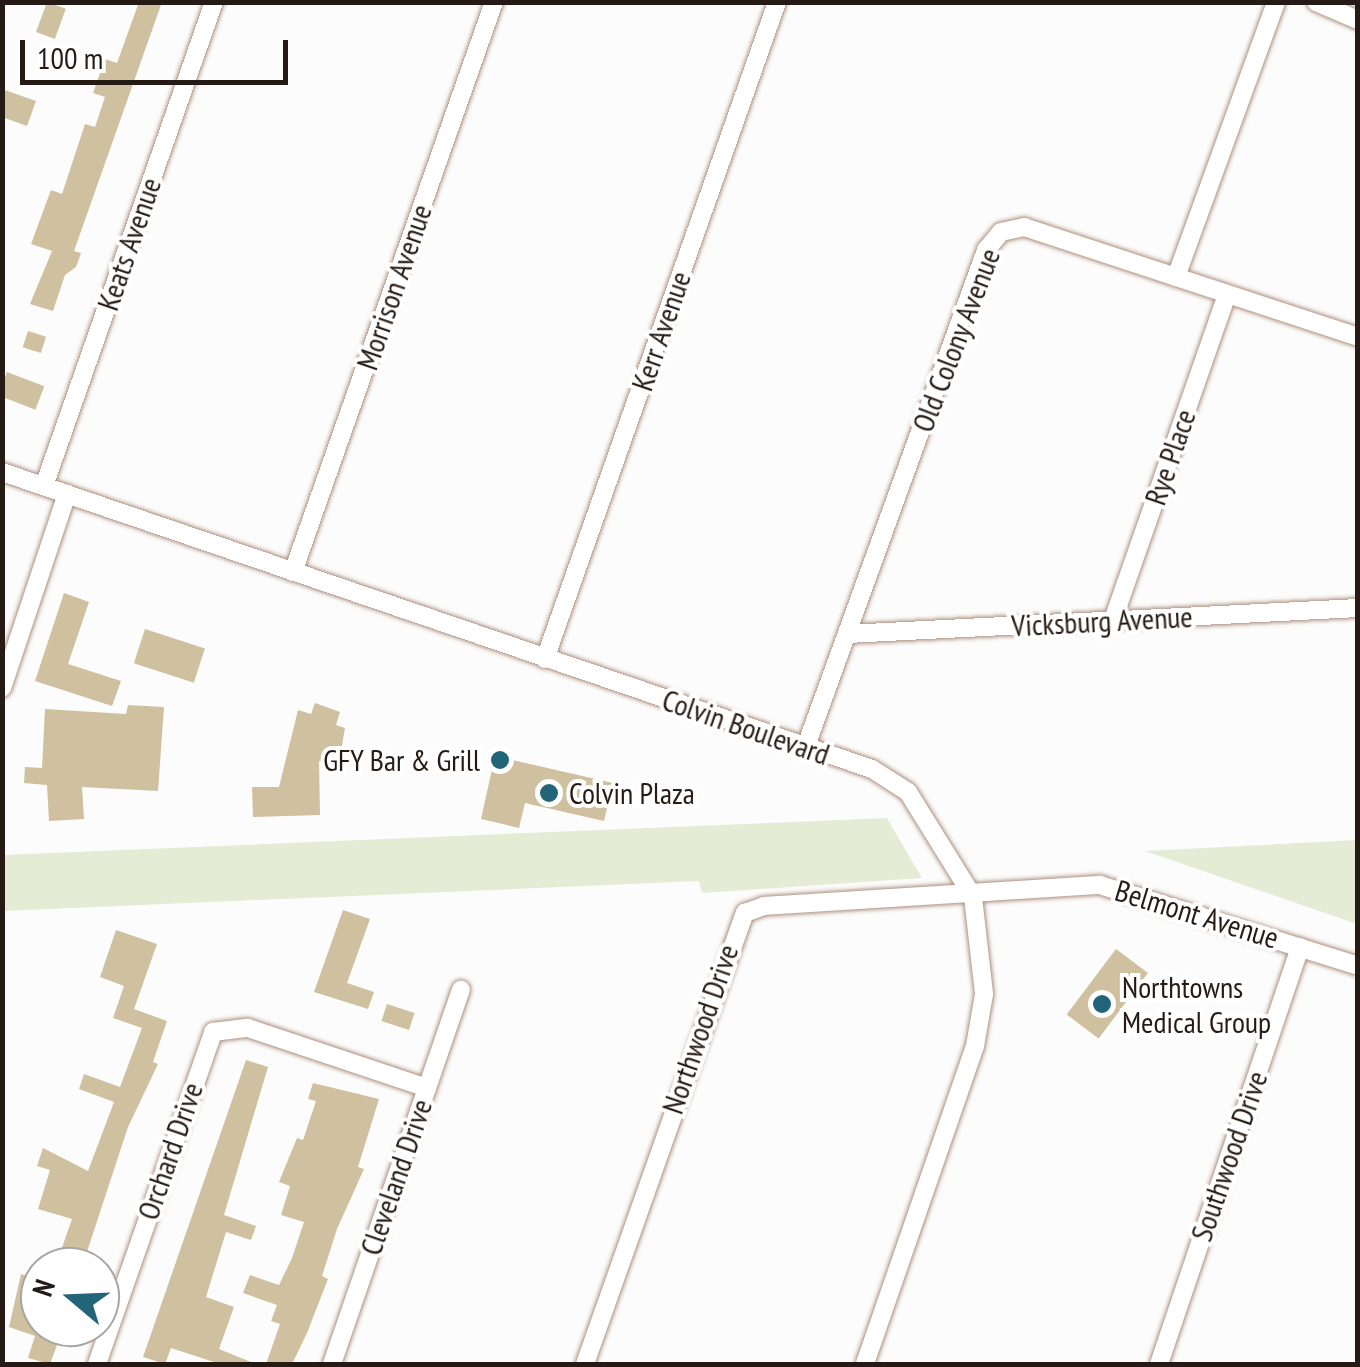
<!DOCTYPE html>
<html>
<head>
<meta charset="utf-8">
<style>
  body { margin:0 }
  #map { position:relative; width:1360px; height:1367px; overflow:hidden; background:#fcfcfc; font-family:"PT Sans Narrow",sans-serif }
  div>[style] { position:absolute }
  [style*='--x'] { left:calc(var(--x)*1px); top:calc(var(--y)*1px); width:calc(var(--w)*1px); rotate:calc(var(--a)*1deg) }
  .green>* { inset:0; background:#e5ebd5 }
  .building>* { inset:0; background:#cfc09f; transform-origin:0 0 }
  .roads { filter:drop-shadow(0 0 2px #ad907f) drop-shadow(0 0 2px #ad907f) }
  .minor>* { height:18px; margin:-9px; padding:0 9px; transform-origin:9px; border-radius:9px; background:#fff }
  .dots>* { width:28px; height:28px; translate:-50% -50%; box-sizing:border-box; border:5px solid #fff; border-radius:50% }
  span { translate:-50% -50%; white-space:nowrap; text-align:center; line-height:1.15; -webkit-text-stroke:8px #fff; paint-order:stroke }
  .street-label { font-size:30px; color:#261b14 }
  .poi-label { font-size:30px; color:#261b14 }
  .right { translate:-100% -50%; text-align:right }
  .left { translate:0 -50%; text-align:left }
  .frame { position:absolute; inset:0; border:5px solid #261b14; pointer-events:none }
  .north { position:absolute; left:20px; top:1247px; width:100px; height:100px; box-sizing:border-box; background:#fff; border:2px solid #a8a4a1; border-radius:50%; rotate:289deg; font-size:28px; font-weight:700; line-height:40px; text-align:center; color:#261b14 }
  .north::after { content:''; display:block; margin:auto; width:35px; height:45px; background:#226578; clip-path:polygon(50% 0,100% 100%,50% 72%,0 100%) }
  .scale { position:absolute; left:20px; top:40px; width:268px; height:45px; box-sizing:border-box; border:5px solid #261b14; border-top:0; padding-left:12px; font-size:30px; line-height:35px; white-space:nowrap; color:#261b14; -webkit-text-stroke:8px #fff; paint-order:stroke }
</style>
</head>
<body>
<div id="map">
  <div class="green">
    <div style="clip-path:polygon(887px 818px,922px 878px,702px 893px,699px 881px,3px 911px,3px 855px)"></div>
    <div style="clip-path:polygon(1357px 840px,1357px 924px,1145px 851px)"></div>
  </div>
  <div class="building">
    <div style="left:47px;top:2px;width:20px;height:32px;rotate:20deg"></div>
    <div style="clip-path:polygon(139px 2px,162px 2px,74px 251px,81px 253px,76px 267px,65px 275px,53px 311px,30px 304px,52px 251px,31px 244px,51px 190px,62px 194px,85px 124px,95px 127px,105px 97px,93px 93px,105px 59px,117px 63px)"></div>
    <div style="clip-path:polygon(2px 89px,36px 101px,27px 126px,2px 117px)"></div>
    <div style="left:28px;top:331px;width:19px;height:17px;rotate:18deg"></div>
    <div style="left:7px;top:372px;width:40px;height:25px;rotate:21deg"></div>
    <div style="clip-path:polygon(64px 593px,89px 602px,68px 664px,121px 681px,112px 706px,35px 681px)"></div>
    <div style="left:145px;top:629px;width:63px;height:36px;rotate:18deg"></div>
    <div style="clip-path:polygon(315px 703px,340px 712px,336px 725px,345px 728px,338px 768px,319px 761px,320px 815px,253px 817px,252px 787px,279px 787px,298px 710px,311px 714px)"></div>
    <div style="clip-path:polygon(128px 705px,164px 707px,158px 791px,82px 787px,84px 819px,49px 821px,47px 785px,24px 783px,25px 767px,42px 768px,45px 709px,126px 714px)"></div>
    <div style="clip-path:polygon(495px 756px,613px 783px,604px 821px,525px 803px,519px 828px,481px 819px)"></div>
    <div style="clip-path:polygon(343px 910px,370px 919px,347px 983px,374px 992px,368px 1009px,314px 992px)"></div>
    <div style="clip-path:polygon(116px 930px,157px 944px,134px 1009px,167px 1021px,153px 1062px,158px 1064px,128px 1127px,82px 1267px,58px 1259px,72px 1219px,38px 1209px,50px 1170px,37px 1166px,43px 1148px,88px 1171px,114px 1102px,79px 1089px,84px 1074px,120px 1087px,142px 1028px,113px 1018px,124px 986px,100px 977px)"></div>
    <div style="left:1116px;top:949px;width:40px;height:82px;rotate:37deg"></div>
    <div style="left:387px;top:1004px;width:29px;height:18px;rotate:18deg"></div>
    <div style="clip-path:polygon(246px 1060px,268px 1067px,224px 1215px,256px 1226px,251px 1240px,226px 1232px,206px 1297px,234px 1307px,219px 1349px,256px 1364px,220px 1364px,171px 1348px,165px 1364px,143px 1357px)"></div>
    <div style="clip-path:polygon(313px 1083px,379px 1099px,358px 1167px,364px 1169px,337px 1229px,322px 1276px,328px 1279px,307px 1333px,292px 1364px,266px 1364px,280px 1324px,271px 1321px,277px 1305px,243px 1293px,250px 1275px,279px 1285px,292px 1258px,304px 1222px,281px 1215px,290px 1186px,279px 1182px,297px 1138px,303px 1140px,316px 1101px,308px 1099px)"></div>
    <div style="clip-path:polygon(21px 1274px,40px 1280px,40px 1330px,60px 1337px,50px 1364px,28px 1358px,35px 1336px,9px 1327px)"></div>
  </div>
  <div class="roads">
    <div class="minor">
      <div style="--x:1316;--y:2;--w:46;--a:23.2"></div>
      <div style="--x:1176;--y:277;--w:293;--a:-70"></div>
      <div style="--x:2;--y:472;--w:919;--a:18.85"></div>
      <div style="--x:872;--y:769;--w:43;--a:32.6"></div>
      <div style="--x:908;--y:792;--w:123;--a:58.2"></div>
      <div style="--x:973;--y:897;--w:98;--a:83.5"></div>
      <div style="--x:984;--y:994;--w:53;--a:99.8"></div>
      <div style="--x:975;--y:1046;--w:336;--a:109.1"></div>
      <div style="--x:44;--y:486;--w:513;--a:-70.65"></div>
      <div style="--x:293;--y:572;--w:604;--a:-70.58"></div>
      <div style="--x:1113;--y:620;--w:345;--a:-70.7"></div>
      <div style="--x:847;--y:634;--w:512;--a:-2.91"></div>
      <div style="--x:545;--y:659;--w:697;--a:-70.55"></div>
      <div style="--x:2;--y:688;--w:205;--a:-71.5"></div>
      <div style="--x:806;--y:746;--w:528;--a:-70.05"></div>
      <div style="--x:986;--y:250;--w:23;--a:-50"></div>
      <div style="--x:1001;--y:232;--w:24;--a:-12"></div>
      <div style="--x:1024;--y:227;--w:352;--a:18.2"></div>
      <div style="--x:97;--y:1364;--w:352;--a:-70.7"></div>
      <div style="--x:213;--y:1032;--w:35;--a:-7"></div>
      <div style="--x:248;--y:1028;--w:189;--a:18.5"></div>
      <div style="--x:332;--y:1364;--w:396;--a:-71"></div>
      <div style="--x:585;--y:1364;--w:479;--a:-70.5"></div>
      <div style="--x:745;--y:913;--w:20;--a:-20"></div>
      <div style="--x:764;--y:906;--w:337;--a:-3.6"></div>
      <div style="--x:1100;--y:885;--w:270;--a:17.4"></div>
      <div style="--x:1159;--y:1364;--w:440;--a:-71.3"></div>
    </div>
  </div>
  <div class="dots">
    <div style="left:500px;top:760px;background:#226578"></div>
    <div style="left:549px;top:793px;background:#226578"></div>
    <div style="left:1102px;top:1004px;background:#226578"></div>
  </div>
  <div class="street-label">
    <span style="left:129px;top:244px;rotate:-71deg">Keats Avenue</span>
    <span style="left:394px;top:287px;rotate:-71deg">Morrison Avenue</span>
    <span style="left:661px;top:331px;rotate:-71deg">Kerr Avenue</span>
    <span style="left:956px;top:340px;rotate:-69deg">Old Colony Avenue</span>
    <span style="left:1170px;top:457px;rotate:-71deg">Rye Place</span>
    <span style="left:1102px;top:621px;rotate:-3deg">Vicksburg Avenue</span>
    <span style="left:746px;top:727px;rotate:19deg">Colvin Boulevard</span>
    <span style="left:1197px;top:914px;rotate:17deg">Belmont Avenue</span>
    <span style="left:700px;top:1029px;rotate:-71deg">Northwood Drive</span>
    <span style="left:170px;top:1151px;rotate:-71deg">Orchard Drive</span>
    <span style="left:1229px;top:1156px;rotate:-71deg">Southwood Drive</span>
    <span style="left:396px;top:1177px;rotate:-71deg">Cleveland Drive</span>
  </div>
  <div class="poi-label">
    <span class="right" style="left:480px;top:760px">GFY Bar &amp; Grill</span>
    <span class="left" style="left:569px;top:793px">Colvin Plaza</span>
    <span class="left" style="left:1122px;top:1004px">Northtowns<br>Medical Group</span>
  </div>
  <div class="frame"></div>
  <div class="north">N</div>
  <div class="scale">100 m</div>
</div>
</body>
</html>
